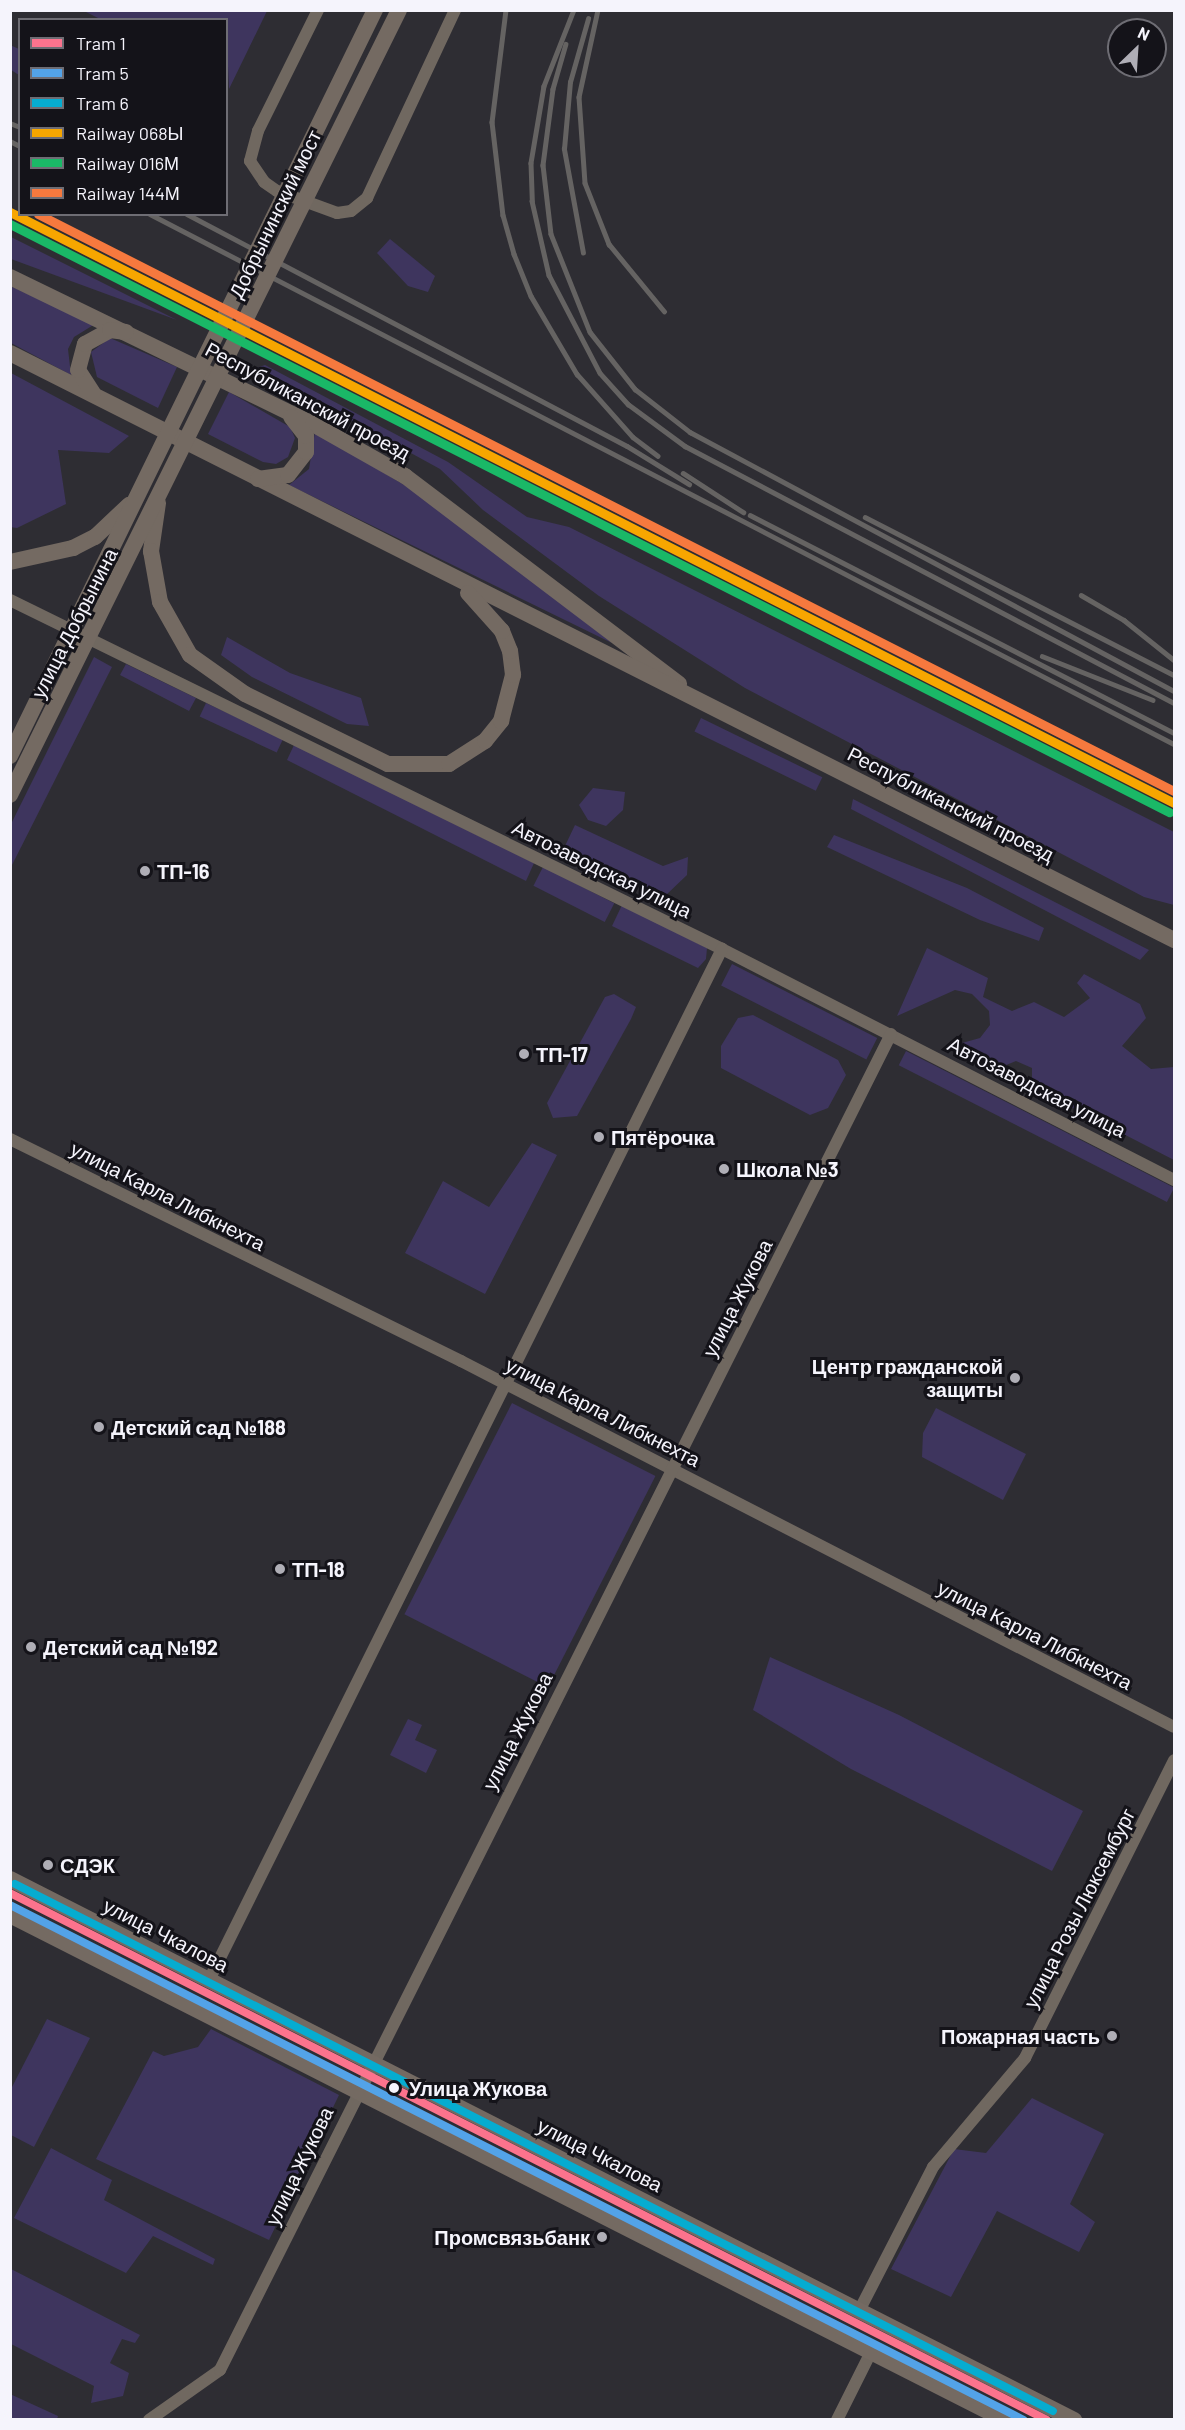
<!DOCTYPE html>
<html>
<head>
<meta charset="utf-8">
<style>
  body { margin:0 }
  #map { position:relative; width:1185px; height:2430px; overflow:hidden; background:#2e2d33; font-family:Barlow,sans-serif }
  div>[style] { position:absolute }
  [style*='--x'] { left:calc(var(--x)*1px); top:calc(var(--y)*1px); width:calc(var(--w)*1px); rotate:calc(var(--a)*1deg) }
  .green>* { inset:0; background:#3e355e; transform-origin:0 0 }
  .street>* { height:12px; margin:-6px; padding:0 6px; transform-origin:6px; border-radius:6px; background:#706860 }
  .secondary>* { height:16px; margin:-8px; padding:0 8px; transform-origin:8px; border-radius:8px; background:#746a62 }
  .rail>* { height:4.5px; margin:-2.25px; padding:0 2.25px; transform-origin:2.25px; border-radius:2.25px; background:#656362 }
  .secondary-bridge>* { height:16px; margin:-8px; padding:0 8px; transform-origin:8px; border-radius:8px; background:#746a62 }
  .rail-1>* { height:9px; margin:-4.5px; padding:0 4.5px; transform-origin:4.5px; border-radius:4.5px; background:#f7a600 }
  .rail-2>* { height:9px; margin:-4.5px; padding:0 4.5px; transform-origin:4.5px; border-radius:4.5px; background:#1ab867 }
  .rail-3>* { height:9px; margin:-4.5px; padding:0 4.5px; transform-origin:4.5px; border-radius:4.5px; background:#f6793e }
  .tram-1>* { height:8px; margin:-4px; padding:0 4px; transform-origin:4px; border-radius:4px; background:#fc738d }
  .tram-2>* { height:8px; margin:-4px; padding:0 4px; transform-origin:4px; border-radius:4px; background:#53a3e8 }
  .tram-3>* { height:8px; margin:-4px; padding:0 4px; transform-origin:4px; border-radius:4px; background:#06acd0 }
  .dots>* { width:16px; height:16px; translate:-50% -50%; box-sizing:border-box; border:3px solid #141319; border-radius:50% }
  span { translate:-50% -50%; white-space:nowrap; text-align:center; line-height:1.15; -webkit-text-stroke:6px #141319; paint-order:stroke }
  .street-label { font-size:20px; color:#f5f4fc }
  .poi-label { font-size:20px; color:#f5f4fc; font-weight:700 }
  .left { translate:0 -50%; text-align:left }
  .right { translate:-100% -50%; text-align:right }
  .stop-label { font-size:20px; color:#f5f4fc; font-weight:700 }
  .frame { position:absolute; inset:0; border:12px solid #f5f4fc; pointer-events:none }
  .legend { position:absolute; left:18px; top:18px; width:210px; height:198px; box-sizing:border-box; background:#141319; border:2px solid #6e6d74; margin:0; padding:8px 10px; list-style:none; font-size:18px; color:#f5f4fc }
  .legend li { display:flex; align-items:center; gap:12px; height:30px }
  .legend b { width:30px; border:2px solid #6e6d74 }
  .north { position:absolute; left:1107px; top:18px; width:60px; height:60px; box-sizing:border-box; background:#141319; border:2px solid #6e6d74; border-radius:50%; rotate:25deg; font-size:16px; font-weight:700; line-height:24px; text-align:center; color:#f5f4fc }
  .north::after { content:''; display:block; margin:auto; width:21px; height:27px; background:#afaeb6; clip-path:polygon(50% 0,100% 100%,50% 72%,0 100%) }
</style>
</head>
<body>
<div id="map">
  <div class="green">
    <div style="clip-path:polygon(84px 11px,267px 11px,229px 89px,226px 20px,100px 19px)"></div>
    <div style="clip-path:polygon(10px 45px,19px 49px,19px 75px,11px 70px)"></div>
    <div style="clip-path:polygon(10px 237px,11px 237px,177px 320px,11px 259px)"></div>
    <div style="clip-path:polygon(390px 239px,435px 276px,428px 292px,408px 286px,377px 253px)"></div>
    <div style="clip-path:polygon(10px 286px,95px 324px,74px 337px,68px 349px,71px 375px,11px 343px)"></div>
    <div style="clip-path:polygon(110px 338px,177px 367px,158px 408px,97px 377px,91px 352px)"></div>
    <div style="clip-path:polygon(265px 365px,448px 462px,527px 517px,569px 527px,1174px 832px,1174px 905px,1144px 897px,745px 688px,599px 596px,483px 510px,440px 469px,256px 368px)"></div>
    <div style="clip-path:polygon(11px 373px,129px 436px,109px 453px,58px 450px,66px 504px,17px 528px,10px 527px)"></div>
    <div style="clip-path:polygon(229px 392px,290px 427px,295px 438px,288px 457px,276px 464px,263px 462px,208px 434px)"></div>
    <div style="clip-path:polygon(315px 432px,433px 502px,612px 643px,289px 485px,309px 469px)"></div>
    <div style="clip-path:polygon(227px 637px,290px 673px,361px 698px,369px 726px,347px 724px,252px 677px,221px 655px)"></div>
    <div style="clip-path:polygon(94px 657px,112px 667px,11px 867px,11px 824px)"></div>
    <div style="clip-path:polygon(126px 664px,196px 698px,189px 711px,120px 675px)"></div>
    <div style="left:206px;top:703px;width:85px;height:15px;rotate:25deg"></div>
    <div style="left:701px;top:718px;width:135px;height:15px;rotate:26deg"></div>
    <div style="clip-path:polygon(294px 745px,534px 863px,526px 881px,287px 760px)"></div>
    <div style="clip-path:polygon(593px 788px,625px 792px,623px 810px,606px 826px,588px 820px,579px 805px)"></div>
    <div style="clip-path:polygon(853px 799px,1149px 950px,1140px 960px,851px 809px)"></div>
    <div style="clip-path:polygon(575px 825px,663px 866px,688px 857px,687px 875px,665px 896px,564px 848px)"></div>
    <div style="clip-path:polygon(834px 835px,967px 888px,1044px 928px,1039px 941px,980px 920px,827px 847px)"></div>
    <div style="left:543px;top:867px;width:80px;height:21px;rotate:27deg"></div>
    <div style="clip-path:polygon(622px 905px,707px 948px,706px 959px,698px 968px,612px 926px)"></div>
    <div style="clip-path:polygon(927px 948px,988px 978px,983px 997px,1012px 1011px,1034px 1002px,1064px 1017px,1090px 998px,1077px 983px,1084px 974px,1140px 1004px,1146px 1018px,1122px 1046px,1151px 1069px,1174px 1067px,1174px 1160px,1032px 1087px,1032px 1068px,1016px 1061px,999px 1068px,965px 1050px,962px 1043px,980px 1038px,990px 1025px,989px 1011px,972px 994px,955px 990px,897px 1016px)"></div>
    <div style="left:732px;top:964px;width:163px;height:24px;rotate:27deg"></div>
    <div style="clip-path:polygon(614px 994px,636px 1007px,631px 1019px,577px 1116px,553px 1118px,547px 1103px,605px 997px)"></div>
    <div style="clip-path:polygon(753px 1015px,838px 1060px,846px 1075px,828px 1108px,810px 1115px,721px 1068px,721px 1046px,738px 1018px)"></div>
    <div style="left:906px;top:1051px;width:301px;height:16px;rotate:27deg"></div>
    <div style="clip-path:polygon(532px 1143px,557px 1155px,485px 1294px,405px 1253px,443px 1181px,489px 1207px)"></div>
    <div style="left:512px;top:1403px;width:161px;height:237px;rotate:27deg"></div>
    <div style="clip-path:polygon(936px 1408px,1026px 1454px,1003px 1500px,922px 1457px,923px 1433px)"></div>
    <div style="clip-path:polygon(770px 1657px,899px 1715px,1083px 1811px,1052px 1871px,851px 1769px,753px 1710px)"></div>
    <div style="clip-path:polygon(408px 1719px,422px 1725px,415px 1740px,437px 1750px,426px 1773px,390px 1755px)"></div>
    <div style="clip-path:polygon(47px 2019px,90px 2038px,34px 2147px,11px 2135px,11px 2089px)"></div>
    <div style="clip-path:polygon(211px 2029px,339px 2095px,269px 2240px,96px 2159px,153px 2051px,164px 2056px,198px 2047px)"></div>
    <div style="clip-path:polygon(1032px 2098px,1104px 2134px,1070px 2204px,1095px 2222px,1079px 2252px,997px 2211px,951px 2297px,891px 2269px,954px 2149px,986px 2153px)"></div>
    <div style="clip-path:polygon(51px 2148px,112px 2180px,104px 2200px,215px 2259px,213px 2265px,153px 2236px,126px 2273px,14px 2218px)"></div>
    <div style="clip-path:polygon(11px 2269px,140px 2335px,135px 2343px,122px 2339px,110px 2363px,129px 2373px,123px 2396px,91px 2403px,94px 2386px,11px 2344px)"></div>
    <div style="clip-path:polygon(10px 2394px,58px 2416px,57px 2419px,11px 2419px)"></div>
  </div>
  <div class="street">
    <div style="--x:318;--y:10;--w:135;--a:116.4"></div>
    <div style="--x:258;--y:131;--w:31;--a:105"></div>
    <div style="--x:250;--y:161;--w:25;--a:56"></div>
    <div style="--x:264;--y:182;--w:16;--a:35"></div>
    <div style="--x:277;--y:191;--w:64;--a:20.1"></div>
    <div style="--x:337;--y:213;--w:14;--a:-8"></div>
    <div style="--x:351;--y:211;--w:21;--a:-39"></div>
    <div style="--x:367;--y:198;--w:208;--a:-64.9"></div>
    <div style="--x:10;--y:600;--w:793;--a:26.11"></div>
    <div style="--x:722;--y:949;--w:508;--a:27.07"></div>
    <div style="--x:10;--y:1139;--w:503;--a:26.21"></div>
    <div style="--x:461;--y:1361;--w:801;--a:27.17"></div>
    <div style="--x:209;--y:1980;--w:1152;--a:-63.55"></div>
    <div style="--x:859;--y:2311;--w:162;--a:-62.8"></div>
    <div style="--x:933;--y:2167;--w:143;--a:-49.8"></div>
    <div style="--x:1025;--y:2058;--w:333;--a:-63.4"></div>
    <div style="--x:149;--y:2420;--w:87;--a:-35.2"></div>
    <div style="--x:220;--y:2370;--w:1495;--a:-63.33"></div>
    <div style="--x:837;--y:2420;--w:76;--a:-63.4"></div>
  </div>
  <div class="secondary">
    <div style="--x:10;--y:277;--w:337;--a:25.9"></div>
    <div style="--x:313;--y:424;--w:106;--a:29.5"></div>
    <div style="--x:405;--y:476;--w:344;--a:37.2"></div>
    <div style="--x:10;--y:353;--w:1304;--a:26.76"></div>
    <div style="--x:93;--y:393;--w:27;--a:-123"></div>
    <div style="--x:78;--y:370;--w:27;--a:-75"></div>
    <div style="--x:85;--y:344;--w:29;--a:-29"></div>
    <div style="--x:110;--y:330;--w:16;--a:7"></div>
    <div style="--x:258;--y:479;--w:30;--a:-8"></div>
    <div style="--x:288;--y:475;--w:29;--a:-52"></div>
    <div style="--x:306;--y:452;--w:16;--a:-90"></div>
    <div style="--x:306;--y:436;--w:24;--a:-128"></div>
    <div style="--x:158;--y:503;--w:49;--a:98.3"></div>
    <div style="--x:151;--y:551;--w:52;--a:80"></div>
    <div style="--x:160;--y:602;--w:61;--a:60.5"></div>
    <div style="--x:190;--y:655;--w:67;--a:35.3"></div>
    <div style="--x:245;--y:694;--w:159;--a:26.1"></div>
    <div style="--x:388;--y:764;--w:61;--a:0"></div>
    <div style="--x:449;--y:764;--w:43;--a:-32.6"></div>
    <div style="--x:485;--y:741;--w:26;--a:-51"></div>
    <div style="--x:501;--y:721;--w:48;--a:-75.4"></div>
    <div style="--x:513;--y:675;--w:24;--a:-97"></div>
    <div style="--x:510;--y:651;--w:22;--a:-112"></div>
    <div style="--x:502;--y:631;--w:51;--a:-131.8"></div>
    <div style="--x:10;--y:562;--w:65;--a:-12.5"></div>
    <div style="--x:73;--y:548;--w:25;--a:-27"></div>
    <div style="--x:95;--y:537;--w:47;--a:-43.3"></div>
    <div style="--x:10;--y:1879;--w:1194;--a:26.95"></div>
    <div style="--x:10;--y:1915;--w:1116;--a:26.91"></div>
  </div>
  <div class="rail">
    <div style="--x:506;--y:10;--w:113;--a:97.1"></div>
    <div style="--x:492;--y:122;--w:94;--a:83.3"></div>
    <div style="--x:503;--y:215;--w:41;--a:74.2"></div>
    <div style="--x:514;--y:254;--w:45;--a:68"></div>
    <div style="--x:531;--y:296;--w:91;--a:59.5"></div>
    <div style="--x:577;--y:374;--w:84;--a:48.4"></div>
    <div style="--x:633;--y:437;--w:31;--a:37"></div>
    <div style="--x:574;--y:10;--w:82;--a:111.5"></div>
    <div style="--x:544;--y:86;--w:78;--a:99.6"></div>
    <div style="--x:531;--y:163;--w:38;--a:88"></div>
    <div style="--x:532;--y:201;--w:76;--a:77.1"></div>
    <div style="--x:549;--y:275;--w:110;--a:62.5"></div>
    <div style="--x:600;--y:373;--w:42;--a:47.9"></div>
    <div style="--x:628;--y:404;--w:71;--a:36.4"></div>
    <div style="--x:685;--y:446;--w:552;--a:27.72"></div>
    <div style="--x:598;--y:10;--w:89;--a:102.3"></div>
    <div style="--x:579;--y:97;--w:86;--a:86"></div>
    <div style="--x:585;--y:183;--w:66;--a:68.5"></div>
    <div style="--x:609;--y:244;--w:87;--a:50.6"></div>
    <div style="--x:566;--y:44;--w:47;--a:106.1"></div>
    <div style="--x:553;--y:89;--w:77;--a:97.5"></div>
    <div style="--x:543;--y:165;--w:69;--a:83.4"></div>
    <div style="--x:551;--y:234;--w:105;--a:68.3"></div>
    <div style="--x:590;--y:332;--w:73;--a:51.7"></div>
    <div style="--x:635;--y:389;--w:70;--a:38"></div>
    <div style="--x:690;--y:432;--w:549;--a:28.15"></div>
    <div style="--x:10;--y:123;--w:11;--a:22"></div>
    <div style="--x:10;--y:141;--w:11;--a:27"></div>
    <div style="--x:150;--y:214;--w:1153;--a:27.37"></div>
    <div style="--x:187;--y:214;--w:497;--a:27.8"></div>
    <div style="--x:627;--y:446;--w:73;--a:31.5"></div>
    <div style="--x:583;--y:253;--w:106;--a:-100.4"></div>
    <div style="--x:564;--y:149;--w:67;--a:-84.9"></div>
    <div style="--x:570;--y:82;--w:66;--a:-74.1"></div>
    <div style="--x:683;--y:473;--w:72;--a:33"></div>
    <div style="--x:750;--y:515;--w:477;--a:27.2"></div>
    <div style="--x:865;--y:517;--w:347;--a:27.1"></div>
    <div style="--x:1081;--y:595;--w:50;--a:30.2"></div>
    <div style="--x:1124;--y:620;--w:64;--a:38.7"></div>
    <div style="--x:1042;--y:656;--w:119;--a:21.6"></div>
  </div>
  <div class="secondary-bridge">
    <div style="--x:10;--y:756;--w:831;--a:-63.93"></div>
    <div style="--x:10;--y:795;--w:876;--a:-63.64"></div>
  </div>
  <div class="rail-1">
    <div style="--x:10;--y:212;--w:1305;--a:26.92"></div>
  </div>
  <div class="rail-2">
    <div style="--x:10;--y:224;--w:1300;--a:26.9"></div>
  </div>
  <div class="rail-3">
    <div style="--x:38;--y:214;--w:1274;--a:26.93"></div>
  </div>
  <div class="tram-1">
    <div style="--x:10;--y:1893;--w:1163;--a:26.94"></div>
  </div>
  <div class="tram-2">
    <div style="--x:10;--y:1905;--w:1137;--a:26.93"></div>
  </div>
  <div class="tram-3">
    <div style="--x:15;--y:1884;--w:1164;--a:26.92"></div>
  </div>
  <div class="dots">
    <div style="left:145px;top:871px;background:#afaeb6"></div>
    <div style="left:524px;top:1054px;background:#afaeb6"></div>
    <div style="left:599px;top:1137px;background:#afaeb6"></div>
    <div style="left:724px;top:1169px;background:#afaeb6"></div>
    <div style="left:1015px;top:1378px;background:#afaeb6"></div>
    <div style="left:99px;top:1427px;background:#afaeb6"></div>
    <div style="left:280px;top:1569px;background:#afaeb6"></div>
    <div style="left:31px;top:1647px;background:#afaeb6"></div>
    <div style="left:48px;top:1865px;background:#afaeb6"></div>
    <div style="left:1112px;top:2036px;background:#afaeb6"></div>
    <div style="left:394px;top:2088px;background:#f5f4fc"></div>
    <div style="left:602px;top:2237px;background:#afaeb6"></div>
  </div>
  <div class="street-label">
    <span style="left:275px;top:214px;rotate:-64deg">Добрынинский мост</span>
    <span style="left:308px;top:401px;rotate:28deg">Республиканский проезд</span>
    <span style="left:74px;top:623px;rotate:-63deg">улица Добрынина</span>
    <span style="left:951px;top:804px;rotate:27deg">Республиканский проезд</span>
    <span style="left:602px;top:869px;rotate:26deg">Автозаводская улица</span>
    <span style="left:1037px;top:1087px;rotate:27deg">Автозаводская улица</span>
    <span style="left:168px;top:1196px;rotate:27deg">улица Карла Либкнехта</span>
    <span style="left:737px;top:1298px;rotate:-63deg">улица Жукова</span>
    <span style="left:603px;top:1412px;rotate:27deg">улица Карла Либкнехта</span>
    <span style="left:1035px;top:1635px;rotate:27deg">улица Карла Либкнехта</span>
    <span style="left:517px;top:1731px;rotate:-63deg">улица Жукова</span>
    <span style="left:1079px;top:1908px;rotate:-63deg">улица Розы Люксембург</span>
    <span style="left:166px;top:1935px;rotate:27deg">улица Чкалова</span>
    <span style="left:600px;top:2155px;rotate:27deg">улица Чкалова</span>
    <span style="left:299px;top:2166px;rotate:-64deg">улица Жукова</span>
  </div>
  <div class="poi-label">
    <span class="left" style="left:157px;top:871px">ТП-16</span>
    <span class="left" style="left:536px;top:1054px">ТП-17</span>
    <span class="left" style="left:611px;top:1137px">Пятёрочка</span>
    <span class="left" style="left:736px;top:1169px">Школа №3</span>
    <span class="right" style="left:1003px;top:1378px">Центр гражданской<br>защиты</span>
    <span class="left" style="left:111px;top:1427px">Детский сад №188</span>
    <span class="left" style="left:292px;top:1569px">ТП-18</span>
    <span class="left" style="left:43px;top:1647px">Детский сад №192</span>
    <span class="left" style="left:60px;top:1865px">СДЭК</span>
    <span class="right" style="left:1100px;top:2036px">Пожарная часть</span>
    <span class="right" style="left:590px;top:2237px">Промсвязьбанк</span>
  </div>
  <div class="stop-label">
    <span class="left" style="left:409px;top:2088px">Улица Жукова</span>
  </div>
  <div class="frame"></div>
  <ul class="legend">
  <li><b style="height:8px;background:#fc738d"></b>Tram 1</li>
  <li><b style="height:8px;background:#53a3e8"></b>Tram 5</li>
  <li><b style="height:8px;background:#06acd0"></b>Tram 6</li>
  <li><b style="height:8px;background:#f7a600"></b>Railway 068Ы</li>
  <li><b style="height:8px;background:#1ab867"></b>Railway 016М</li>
  <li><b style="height:8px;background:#f6793e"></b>Railway 144М</li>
  </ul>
  <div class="north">N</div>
</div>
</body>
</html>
